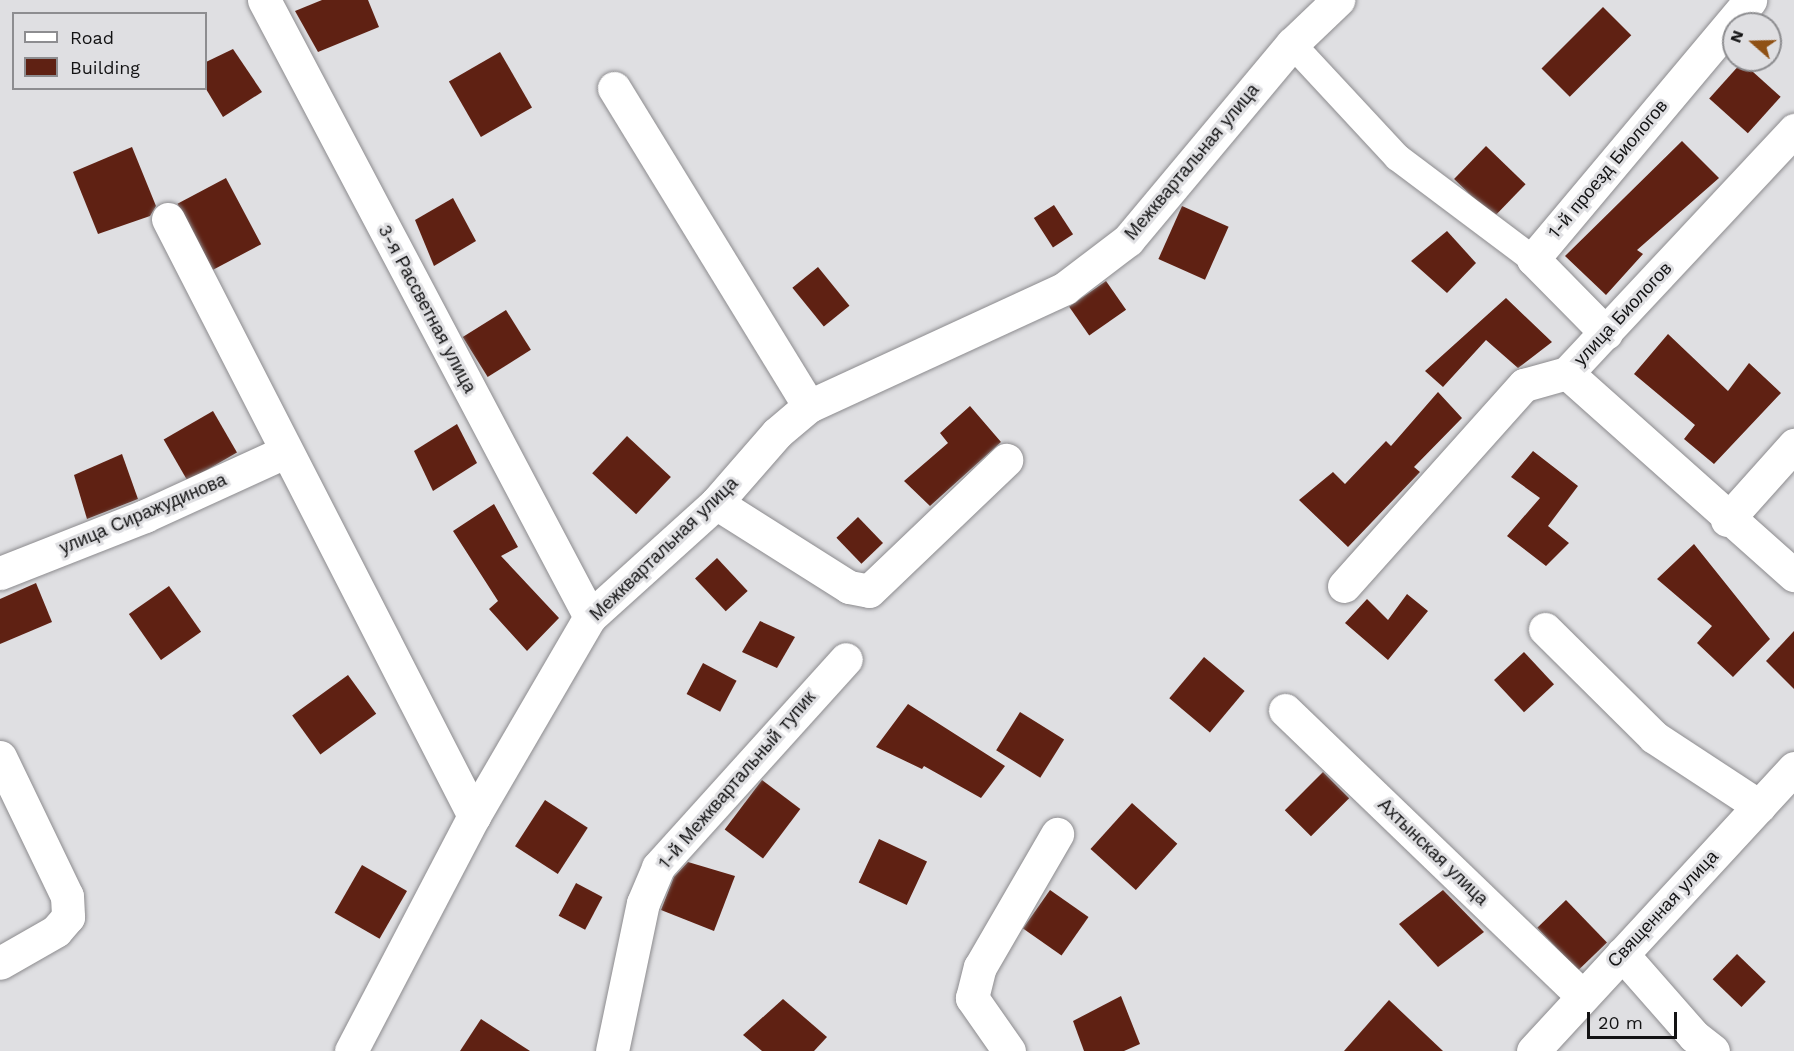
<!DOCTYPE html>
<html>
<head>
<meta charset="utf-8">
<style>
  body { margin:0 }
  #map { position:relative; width:1794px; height:1051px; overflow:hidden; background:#dfdfe2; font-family:"Work Sans",sans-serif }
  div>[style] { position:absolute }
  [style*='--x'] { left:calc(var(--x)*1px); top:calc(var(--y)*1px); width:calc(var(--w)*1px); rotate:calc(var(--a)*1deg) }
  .building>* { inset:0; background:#5f2113; transform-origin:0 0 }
  .roads { filter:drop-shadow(0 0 2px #8c8b8e) drop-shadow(0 0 2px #8c8b8e) }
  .pedestrian>* { height:27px; margin:-13.5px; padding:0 13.5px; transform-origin:13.5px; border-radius:13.5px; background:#fff }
  .minor>* { height:33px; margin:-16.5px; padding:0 16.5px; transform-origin:16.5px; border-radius:16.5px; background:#fff }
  span { translate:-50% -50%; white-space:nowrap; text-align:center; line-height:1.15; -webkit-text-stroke:6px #dfdfe2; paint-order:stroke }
  .street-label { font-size:18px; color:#131314 }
  .legend { position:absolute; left:12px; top:12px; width:195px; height:78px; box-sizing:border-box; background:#dfdfe2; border:2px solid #8d8d90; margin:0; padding:8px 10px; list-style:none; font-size:18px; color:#131314 }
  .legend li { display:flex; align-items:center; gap:12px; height:30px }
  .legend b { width:30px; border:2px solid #8d8d90 }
  .north { position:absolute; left:1722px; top:12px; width:60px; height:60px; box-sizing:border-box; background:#dfdfe2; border:2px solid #8d8d90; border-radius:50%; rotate:290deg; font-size:16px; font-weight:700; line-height:24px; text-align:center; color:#131314 }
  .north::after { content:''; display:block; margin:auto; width:21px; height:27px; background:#8f5115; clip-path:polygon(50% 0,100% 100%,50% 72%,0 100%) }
  .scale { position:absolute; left:1587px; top:1012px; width:90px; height:27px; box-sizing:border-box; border:3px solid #131314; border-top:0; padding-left:8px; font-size:18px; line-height:21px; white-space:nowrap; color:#131314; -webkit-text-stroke:4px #dfdfe2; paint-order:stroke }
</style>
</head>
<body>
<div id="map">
  <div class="building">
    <div style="clip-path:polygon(322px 0,368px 0,379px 27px,318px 52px,295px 11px)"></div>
    <div style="left:1603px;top:7px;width:40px;height:87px;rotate:45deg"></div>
    <div style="clip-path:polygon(233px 49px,262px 92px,223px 117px,206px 89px,206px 62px)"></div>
    <div style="left:500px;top:52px;width:64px;height:59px;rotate:60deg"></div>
    <div style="left:1742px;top:62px;width:52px;height:49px;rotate:42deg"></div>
    <div style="clip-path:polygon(1682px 141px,1719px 178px,1637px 250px,1643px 254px,1606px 295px,1565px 256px)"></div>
    <div style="left:1486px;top:146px;width:55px;height:46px;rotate:44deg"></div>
    <div style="clip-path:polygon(132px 147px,156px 206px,150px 216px,98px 234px,73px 172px)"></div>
    <div style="left:226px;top:178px;width:75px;height:55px;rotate:62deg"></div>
    <div style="clip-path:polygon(453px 198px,476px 241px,434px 266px,415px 220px)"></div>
    <div style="left:1054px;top:205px;width:35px;height:24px;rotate:57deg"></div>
    <div style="left:1182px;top:206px;width:51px;height:58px;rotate:24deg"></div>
    <div style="clip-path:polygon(1447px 231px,1476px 263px,1447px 293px,1411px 261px)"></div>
    <div style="left:818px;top:267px;width:50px;height:33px;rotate:51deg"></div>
    <div style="left:1106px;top:281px;width:35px;height:45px;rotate:55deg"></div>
    <div style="clip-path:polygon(1506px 298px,1552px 342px,1518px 368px,1486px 340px,1443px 387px,1425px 371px)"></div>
    <div style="left:506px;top:310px;width:47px;height:51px;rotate:58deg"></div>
    <div style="clip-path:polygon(1668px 334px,1728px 391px,1749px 363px,1781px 393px,1714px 464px,1684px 439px,1695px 425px,1634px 374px)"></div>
    <div style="clip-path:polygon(1438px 392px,1462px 418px,1414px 467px,1420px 472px,1348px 547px,1299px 500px,1333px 472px,1345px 484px,1386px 441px,1391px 446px)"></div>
    <div style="clip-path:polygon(970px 406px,1001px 442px,930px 506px,904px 481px,948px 443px,940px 433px)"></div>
    <div style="left:213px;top:411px;width:48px;height:57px;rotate:60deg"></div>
    <div style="clip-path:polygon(457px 424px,477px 463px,433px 491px,414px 451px)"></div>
    <div style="left:627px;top:436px;width:60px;height:51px;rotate:43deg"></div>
    <div style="clip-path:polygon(1533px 451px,1578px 486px,1548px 526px,1569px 543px,1546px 566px,1507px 536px,1540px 498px,1511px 477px)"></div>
    <div style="clip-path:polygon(122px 454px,138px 499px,87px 519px,74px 475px)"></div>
    <div style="clip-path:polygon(494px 504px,518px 547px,501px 556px,559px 618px,527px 651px,489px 609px,498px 601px,453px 531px)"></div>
    <div style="left:858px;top:517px;width:36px;height:30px;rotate:46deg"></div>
    <div style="clip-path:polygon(1694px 544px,1770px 639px,1733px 677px,1697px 643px,1712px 626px,1657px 579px)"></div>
    <div style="left:717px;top:558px;width:45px;height:30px;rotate:47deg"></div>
    <div style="clip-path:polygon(36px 583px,52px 622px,0 644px,0 599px)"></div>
    <div style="left:169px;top:586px;width:56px;height:49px;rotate:55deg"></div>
    <div style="clip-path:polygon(1407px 594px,1428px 611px,1388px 660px,1345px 623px,1367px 599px,1388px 620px)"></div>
    <div style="clip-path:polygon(760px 621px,795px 637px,777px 668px,742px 652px)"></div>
    <div style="clip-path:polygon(1794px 631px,1794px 689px,1766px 661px)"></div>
    <div style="left:1524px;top:652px;width:44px;height:41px;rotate:47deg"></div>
    <div style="left:1204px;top:657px;width:53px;height:54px;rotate:40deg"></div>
    <div style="left:703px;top:663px;width:38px;height:35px;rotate:28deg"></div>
    <div style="left:348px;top:675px;width:48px;height:69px;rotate:54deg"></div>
    <div style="clip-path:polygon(908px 704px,1005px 766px,981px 798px,924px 766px,922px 769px,876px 747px)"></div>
    <div style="left:1020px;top:712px;width:52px;height:45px;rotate:32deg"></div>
    <div style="left:1323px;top:772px;width:37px;height:54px;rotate:45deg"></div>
    <div style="left:762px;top:780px;width:48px;height:62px;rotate:37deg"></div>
    <div style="left:545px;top:800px;width:51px;height:55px;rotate:33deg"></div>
    <div style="left:1132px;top:803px;width:61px;height:62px;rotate:42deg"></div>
    <div style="left:879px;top:839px;width:53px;height:48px;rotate:25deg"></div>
    <div style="clip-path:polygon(688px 862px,735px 876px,714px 931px,661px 910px,674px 877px)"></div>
    <div style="left:362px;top:865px;width:52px;height:55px;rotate:30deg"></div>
    <div style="left:576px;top:883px;width:30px;height:37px;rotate:28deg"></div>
    <div style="left:1050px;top:890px;width:47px;height:47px;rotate:35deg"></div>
    <div style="clip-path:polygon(1443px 890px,1484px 932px,1438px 967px,1399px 924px)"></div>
    <div style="left:1566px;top:900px;width:59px;height:40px;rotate:46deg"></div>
    <div style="left:1737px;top:954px;width:40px;height:35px;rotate:44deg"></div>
    <div style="clip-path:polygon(1121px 996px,1140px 1044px,1124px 1051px,1084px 1051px,1073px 1021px)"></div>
    <div style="clip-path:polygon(783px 999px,827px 1037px,814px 1051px,762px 1051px,743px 1035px)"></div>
    <div style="clip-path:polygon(1389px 1000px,1443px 1051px,1344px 1051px)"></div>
    <div style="clip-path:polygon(481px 1019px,530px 1051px,460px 1051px)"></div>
  </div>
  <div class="roads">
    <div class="pedestrian">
      <div style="--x:1292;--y:44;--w:154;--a:47.1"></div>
      <div style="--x:1397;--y:157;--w:170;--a:36.9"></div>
    </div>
    <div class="minor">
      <div style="--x:264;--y:0;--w:698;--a:62.15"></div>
      <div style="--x:614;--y:88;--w:373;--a:58.5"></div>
      <div style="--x:168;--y:219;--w:671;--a:62.86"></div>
      <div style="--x:1606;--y:333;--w:104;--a:-134.6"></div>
      <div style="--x:1533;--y:259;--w:338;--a:-50"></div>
      <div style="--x:1567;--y:373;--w:304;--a:41.7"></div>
      <div style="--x:716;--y:503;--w:157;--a:32.3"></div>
      <div style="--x:849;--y:587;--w:20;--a:11"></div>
      <div style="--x:869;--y:591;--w:190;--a:-43.7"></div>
      <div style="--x:1727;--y:520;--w:101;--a:-48.2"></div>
      <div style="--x:0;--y:573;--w:156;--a:-21.5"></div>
      <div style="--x:145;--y:516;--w:154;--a:-24.6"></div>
      <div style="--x:1344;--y:586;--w:270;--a:-48.2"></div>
      <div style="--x:1524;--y:385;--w:45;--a:-15.6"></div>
      <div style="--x:1567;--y:373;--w:333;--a:-46.9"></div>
      <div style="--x:1545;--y:629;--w:153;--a:44.7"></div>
      <div style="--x:1654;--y:737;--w:126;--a:33.3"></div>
      <div style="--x:1285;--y:710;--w:411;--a:43.9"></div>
      <div style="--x:0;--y:757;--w:154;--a:64.3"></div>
      <div style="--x:67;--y:896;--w:21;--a:87"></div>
      <div style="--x:68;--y:917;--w:18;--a:131"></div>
      <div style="--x:56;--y:931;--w:64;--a:150.3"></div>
      <div style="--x:1622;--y:954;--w:109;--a:48.7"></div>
      <div style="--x:1694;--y:1036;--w:24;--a:38"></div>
      <div style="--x:351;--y:1051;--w:265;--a:-62.4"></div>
      <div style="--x:474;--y:816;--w:230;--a:-59.8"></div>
      <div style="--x:590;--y:617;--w:170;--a:-42.1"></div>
      <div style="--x:716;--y:503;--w:93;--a:-48.9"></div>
      <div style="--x:777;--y:433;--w:42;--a:-40.2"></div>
      <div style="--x:809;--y:406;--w:282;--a:-24.7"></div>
      <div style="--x:1065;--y:288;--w:79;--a:-37.3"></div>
      <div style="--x:1128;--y:240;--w:256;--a:-50.1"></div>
      <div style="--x:1292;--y:44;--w:64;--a:-43.7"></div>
      <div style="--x:612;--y:1051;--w:151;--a:-78.2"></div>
      <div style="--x:643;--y:903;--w:39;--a:-67"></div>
      <div style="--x:658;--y:867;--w:280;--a:-47.9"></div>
      <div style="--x:1009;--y:1051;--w:65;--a:-124.9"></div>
      <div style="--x:972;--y:998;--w:32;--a:-76"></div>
      <div style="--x:980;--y:967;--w:154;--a:-59.9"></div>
      <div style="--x:1533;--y:1051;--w:385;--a:-47.3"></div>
    </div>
  </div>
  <div class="street-label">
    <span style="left:1192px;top:162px;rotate:-50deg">Межквартальная улица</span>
    <span style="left:1608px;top:169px;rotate:-50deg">1-й проезд Биологов</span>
    <span style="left:427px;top:309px;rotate:62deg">3-я Рассветная улица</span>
    <span style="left:1623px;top:314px;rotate:-47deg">улица Биологов</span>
    <span style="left:143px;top:514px;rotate:-23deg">улица Сиражудинова</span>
    <span style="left:664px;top:549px;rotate:-44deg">Межквартальная улица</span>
    <span style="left:737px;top:780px;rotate:-49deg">1-й Межквартальный тупик</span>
    <span style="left:1433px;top:852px;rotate:44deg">Ахтынская улица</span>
    <span style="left:1663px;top:909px;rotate:-47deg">Священная улица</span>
  </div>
  <ul class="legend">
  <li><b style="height:8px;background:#fff"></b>Road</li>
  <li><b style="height:16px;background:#5f2113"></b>Building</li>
  </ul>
  <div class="north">N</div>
  <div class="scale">20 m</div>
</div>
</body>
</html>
